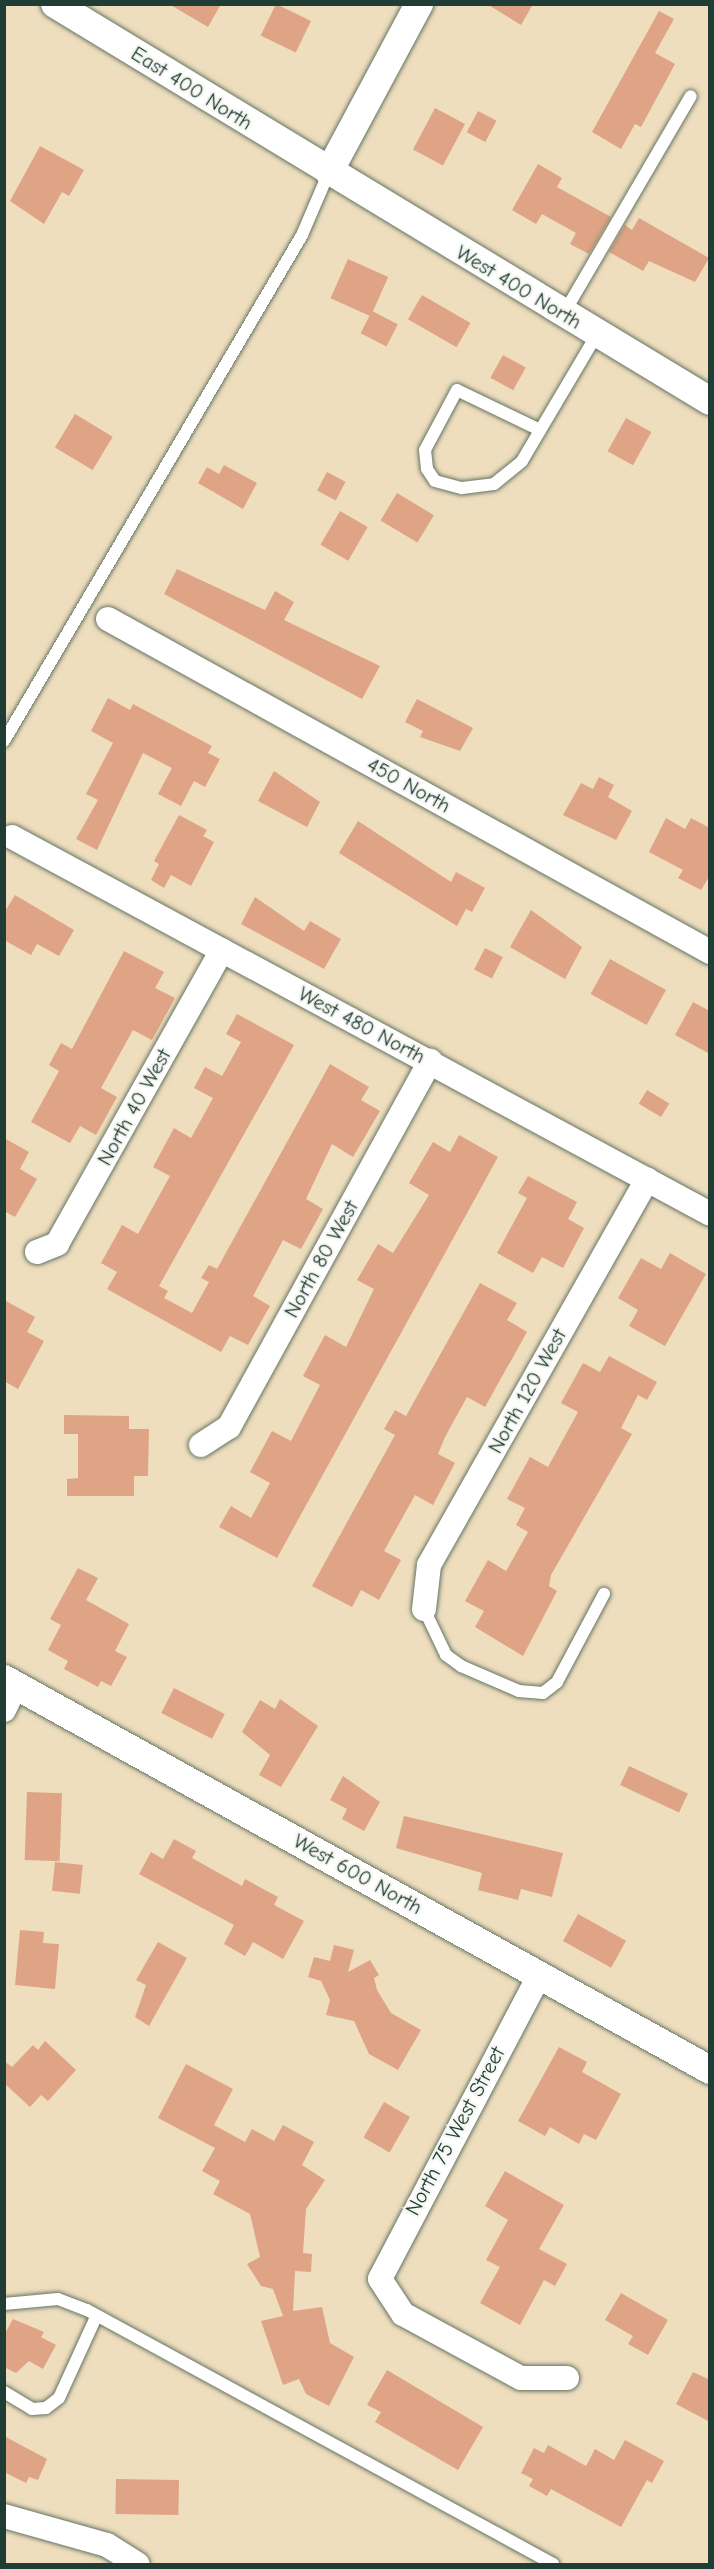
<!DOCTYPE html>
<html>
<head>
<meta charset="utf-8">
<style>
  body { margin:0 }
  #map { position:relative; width:714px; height:2569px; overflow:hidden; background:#eedebe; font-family:"Comic Neue",sans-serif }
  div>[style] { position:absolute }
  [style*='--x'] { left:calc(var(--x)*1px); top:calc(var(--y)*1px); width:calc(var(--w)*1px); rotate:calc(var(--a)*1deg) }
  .building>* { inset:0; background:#dea485; transform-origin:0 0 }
  .roads { filter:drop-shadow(0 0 2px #677564) drop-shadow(0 0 2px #677564) }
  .service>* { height:12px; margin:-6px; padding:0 6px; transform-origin:6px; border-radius:6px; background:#fff }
  .minor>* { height:24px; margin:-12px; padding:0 12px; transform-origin:12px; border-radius:12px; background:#fff }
  .tertiary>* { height:28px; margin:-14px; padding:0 14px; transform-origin:14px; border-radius:14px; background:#fff }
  span { translate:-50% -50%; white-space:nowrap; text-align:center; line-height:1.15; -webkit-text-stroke:4.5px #f6f6f2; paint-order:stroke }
  .street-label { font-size:21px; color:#1f3d34 }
  .frame { position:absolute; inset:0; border:6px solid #1f3d34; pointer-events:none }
</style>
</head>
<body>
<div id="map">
  <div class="building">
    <div style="clip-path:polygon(169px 4px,221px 4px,208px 27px)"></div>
    <div style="left:276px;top:4px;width:39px;height:35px;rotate:26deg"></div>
    <div style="clip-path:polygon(487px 4px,533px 4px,521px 25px)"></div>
    <div style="clip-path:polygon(659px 11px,674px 19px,655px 53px,675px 64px,641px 127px,635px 124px,621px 149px,592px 132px)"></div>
    <div style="left:435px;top:108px;width:34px;height:47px;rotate:28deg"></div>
    <div style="left:478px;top:111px;width:21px;height:24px;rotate:28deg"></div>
    <div style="clip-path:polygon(40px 146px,84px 170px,69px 196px,62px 192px,44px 224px,10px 201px)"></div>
    <div style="clip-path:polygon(538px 164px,562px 178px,557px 187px,611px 217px,589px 254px,570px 244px,576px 233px,542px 214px,536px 224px,512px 210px)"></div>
    <div style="clip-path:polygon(639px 218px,709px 258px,695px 282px,649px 261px,643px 271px,609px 252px,625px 225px,632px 230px)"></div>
    <div style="left:348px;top:259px;width:44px;height:43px;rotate:24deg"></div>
    <div style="left:422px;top:295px;width:56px;height:28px;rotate:30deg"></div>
    <div style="left:372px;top:311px;width:29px;height:25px;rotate:27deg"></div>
    <div style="left:503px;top:355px;width:26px;height:26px;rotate:29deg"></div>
    <div style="left:75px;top:414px;width:44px;height:39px;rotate:31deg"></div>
    <div style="left:626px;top:418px;width:29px;height:38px;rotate:29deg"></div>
    <div style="clip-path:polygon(224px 465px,257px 483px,243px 509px,198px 483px,207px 467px,219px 474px)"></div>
    <div style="left:327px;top:472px;width:21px;height:21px;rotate:28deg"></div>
    <div style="left:397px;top:493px;width:43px;height:32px;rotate:31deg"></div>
    <div style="left:340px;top:511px;width:32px;height:39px;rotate:30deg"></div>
    <div style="clip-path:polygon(177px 569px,265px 610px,275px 591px,294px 602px,284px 620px,380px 666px,362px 699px,164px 594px)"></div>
    <div style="clip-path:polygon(108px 698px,130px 710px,133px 704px,212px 746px,208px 753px,220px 759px,205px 787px,194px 781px,181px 806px,158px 794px,172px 768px,143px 753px,97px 850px,76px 839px,98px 800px,86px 794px,113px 743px,91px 731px)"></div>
    <div style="clip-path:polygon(417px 699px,473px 728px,460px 751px,420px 737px,423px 731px,405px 722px)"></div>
    <div style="clip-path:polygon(274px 771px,320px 802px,307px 827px,258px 801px)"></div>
    <div style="clip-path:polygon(599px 777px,614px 785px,608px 797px,632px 811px,616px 840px,563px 815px,581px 783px,593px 789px)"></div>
    <div style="clip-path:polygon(179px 815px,207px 830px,203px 836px,214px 842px,191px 886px,171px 875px,164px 888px,151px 880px,159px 864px,154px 861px)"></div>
    <div style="clip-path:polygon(666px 818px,685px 829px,691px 818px,710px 828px,710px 875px,701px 890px,678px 878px,683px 870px,649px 852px)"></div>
    <div style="clip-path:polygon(358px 821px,451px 882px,456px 872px,485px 888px,472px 912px,466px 909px,457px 926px,339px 853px)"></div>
    <div style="clip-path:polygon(15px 895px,74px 930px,59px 956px,37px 944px,31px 955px,4px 940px,4px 913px)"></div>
    <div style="clip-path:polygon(255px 897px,304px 931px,310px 921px,341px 939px,324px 969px,241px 924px)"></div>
    <div style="clip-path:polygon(531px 910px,582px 947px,565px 979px,510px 947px)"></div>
    <div style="left:485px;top:948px;width:20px;height:24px;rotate:27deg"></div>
    <div style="clip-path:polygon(124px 951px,164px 972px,155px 988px,175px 998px,152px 1040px,133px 1030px,101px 1088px,117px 1097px,96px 1135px,80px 1126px,70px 1143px,31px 1122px,59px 1071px,49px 1065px,61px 1043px,72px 1049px)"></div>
    <div style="left:610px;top:959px;width:64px;height:40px;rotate:29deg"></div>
    <div style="clip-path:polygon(693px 1002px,710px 1011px,710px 1054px,675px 1035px)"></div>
    <div style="clip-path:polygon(237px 1014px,294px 1045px,159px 1286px,168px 1291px,164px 1298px,192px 1313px,209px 1282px,201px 1278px,209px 1265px,217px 1269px,330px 1064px,369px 1087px,361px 1100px,380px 1111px,353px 1157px,332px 1144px,306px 1199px,323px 1209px,301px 1249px,283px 1240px,253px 1296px,270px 1306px,248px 1345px,230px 1336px,221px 1352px,107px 1289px,117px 1272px,101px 1263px,122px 1225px,138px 1234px,170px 1176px,153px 1167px,174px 1128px,191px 1138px,213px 1098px,194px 1088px,205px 1067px,222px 1076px,241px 1042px,226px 1034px)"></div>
    <div style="left:647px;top:1090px;width:26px;height:16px;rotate:31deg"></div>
    <div style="clip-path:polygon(459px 1135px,498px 1157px,277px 1558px,219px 1527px,231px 1506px,251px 1518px,270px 1483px,250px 1472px,272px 1431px,291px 1441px,320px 1385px,303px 1376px,325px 1335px,346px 1347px,374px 1289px,357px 1280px,378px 1244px,393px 1253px,429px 1195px,409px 1183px,433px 1142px,450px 1152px)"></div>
    <div style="clip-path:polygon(4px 1138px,29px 1152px,20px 1169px,37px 1179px,15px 1217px,4px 1211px)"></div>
    <div style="clip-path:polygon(528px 1176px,577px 1202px,568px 1219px,584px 1228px,563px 1268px,542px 1257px,533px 1273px,497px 1253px,527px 1198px,518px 1193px)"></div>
    <div style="clip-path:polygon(670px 1253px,706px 1274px,665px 1346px,629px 1326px,638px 1310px,618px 1298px,641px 1258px,661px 1269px)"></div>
    <div style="clip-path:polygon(480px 1283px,517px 1303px,507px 1320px,527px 1332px,485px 1407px,467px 1397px,445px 1437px,438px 1454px,455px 1463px,433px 1505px,415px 1495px,384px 1551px,401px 1560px,379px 1600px,361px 1590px,352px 1607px,312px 1586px,395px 1435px,384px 1429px,395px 1410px,406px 1416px)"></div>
    <div style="clip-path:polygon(4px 1300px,35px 1317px,27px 1332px,44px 1341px,18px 1389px,4px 1381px)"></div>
    <div style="clip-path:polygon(609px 1356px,657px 1382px,647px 1400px,638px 1395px,621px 1428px,632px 1434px,551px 1575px,549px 1586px,557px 1591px,523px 1656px,475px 1627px,484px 1611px,465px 1601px,488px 1560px,506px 1571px,528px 1532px,516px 1525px,525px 1508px,507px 1499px,530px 1457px,548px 1467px,578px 1412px,561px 1403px,583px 1363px,600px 1372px)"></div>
    <div style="clip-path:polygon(64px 1415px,129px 1416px,129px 1429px,149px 1429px,148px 1476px,134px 1476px,134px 1496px,67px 1496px,67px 1479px,78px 1478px,78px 1434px,64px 1434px)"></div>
    <div style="clip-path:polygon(78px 1568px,98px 1578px,86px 1600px,129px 1624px,115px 1651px,127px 1657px,111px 1686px,101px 1681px,98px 1687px,64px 1669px,68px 1661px,48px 1650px,61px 1625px,50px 1619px)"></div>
    <div style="left:174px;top:1688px;width:57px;height:28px;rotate:27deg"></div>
    <div style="clip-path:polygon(280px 1699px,318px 1726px,281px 1787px,259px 1775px,270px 1755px,242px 1732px,260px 1700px,275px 1709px)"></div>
    <div style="left:629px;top:1766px;width:65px;height:21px;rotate:25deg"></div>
    <div style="clip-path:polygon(343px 1776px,380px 1802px,364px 1831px,342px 1819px,347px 1809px,330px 1800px)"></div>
    <div style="left:27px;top:1792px;width:35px;height:68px;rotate:2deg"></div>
    <div style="clip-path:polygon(404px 1816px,563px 1853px,552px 1897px,521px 1889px,518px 1900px,478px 1890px,482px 1873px,396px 1848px)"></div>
    <div style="clip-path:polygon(174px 1839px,196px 1851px,192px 1858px,242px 1886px,245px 1879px,278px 1897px,274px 1905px,304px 1921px,283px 1959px,253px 1942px,245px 1956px,224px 1944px,234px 1925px,139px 1874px,151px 1852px,163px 1859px)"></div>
    <div style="left:55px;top:1862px;width:28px;height:29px;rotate:6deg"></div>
    <div style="left:578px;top:1914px;width:55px;height:31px;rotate:29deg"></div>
    <div style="clip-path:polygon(20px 1930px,44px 1932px,43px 1943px,59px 1944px,55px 1989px,15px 1985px)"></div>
    <div style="clip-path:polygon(158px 1942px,187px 1958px,149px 2026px,135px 2017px,146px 1985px,136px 1980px)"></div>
    <div style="clip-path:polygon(334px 1945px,354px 1950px,348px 1972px,370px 1960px,379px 1975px,374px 1978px,377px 1990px,391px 2013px,421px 2030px,398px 2070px,369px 2054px,354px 2021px,326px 2015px,330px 2000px,321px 1981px,308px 1977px,314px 1957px,330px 1961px)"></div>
    <div style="clip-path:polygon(45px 2041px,76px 2070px,48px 2101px,41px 2095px,30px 2107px,4px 2083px,4px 2061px,12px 2067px,33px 2045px,38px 2050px)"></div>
    <div style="clip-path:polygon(559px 2047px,587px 2062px,582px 2072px,621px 2094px,596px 2140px,584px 2134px,579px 2144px,550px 2127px,545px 2136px,518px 2121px)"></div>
    <div style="clip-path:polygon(186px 2064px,233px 2089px,214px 2125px,245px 2142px,252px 2129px,274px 2141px,283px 2125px,314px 2142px,302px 2165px,325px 2180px,306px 2209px,303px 2253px,312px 2254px,311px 2272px,295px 2271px,293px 2311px,322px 2307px,330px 2343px,354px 2357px,329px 2406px,306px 2394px,299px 2379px,283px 2385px,261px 2321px,283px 2316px,273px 2289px,261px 2286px,247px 2264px,260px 2257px,250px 2214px,213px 2194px,220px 2181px,202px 2171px,215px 2148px,158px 2118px)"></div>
    <div style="left:384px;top:2102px;width:30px;height:41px;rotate:30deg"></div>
    <div style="clip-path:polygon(505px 2171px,564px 2205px,539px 2249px,567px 2264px,555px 2286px,544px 2280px,520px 2325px,480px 2303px,500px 2267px,486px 2260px,508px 2220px,485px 2206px)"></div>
    <div style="clip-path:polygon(621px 2293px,668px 2320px,648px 2355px,628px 2344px,633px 2336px,605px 2320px)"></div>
    <div style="clip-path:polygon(13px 2319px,44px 2332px,41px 2337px,56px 2345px,43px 2369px,29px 2361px,16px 2373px,4px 2367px,4px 2335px)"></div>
    <div style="clip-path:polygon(387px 2370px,483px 2427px,458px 2470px,375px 2422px,381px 2412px,367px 2405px)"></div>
    <div style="clip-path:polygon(693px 2372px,710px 2380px,710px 2422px,676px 2404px)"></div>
    <div style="clip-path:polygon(4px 2436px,47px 2459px,38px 2480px,29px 2477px,26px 2483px,4px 2472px)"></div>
    <div style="clip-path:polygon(625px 2440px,664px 2461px,652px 2483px,647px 2480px,621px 2527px,551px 2489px,547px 2496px,529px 2486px,533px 2479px,521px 2473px,534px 2448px,544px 2453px,548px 2445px,586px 2466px,595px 2449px,614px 2460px)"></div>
    <div style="left:116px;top:2479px;width:63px;height:35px;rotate:1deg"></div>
  </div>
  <div class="roads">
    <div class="service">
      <div style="--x:564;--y:313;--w:251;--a:-59.7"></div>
      <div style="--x:540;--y:430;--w:92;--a:-154.3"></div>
      <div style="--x:457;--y:390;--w:68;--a:118.1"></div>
      <div style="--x:425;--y:450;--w:19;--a:84"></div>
      <div style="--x:427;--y:469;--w:14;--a:56"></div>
      <div style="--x:435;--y:481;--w:28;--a:15"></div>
      <div style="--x:462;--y:488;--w:32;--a:-7"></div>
      <div style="--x:494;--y:484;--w:36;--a:-39"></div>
      <div style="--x:522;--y:461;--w:147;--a:-59.4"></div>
      <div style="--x:4;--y:741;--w:587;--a:-59.5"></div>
      <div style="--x:302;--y:235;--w:69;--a:-66.8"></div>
      <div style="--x:424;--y:1609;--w:51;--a:64.4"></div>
      <div style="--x:446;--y:1655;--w:19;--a:36"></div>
      <div style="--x:461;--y:1666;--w:63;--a:23.3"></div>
      <div style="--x:519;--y:1691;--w:24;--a:5"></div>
      <div style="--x:543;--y:1693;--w:18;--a:-38"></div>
      <div style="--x:557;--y:1682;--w:100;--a:-61.9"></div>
      <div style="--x:4;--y:2304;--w:54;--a:-5.3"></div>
      <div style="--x:58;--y:2299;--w:31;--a:21"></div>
      <div style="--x:87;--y:2310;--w:531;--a:28.59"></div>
      <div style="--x:4;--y:2392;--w:33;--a:31"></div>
      <div style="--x:32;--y:2409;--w:14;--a:-4"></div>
      <div style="--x:46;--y:2408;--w:16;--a:-38"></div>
      <div style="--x:59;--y:2398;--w:89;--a:-65.4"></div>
    </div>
    <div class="minor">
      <div style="--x:108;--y:619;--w:688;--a:28.95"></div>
      <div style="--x:12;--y:837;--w:793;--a:28.37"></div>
      <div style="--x:37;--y:1252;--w:22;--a:-22"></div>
      <div style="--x:57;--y:1244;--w:337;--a:-60.7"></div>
      <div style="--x:201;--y:1445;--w:33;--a:-33"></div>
      <div style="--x:229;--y:1427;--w:418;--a:-61.2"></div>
      <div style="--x:424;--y:1609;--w:44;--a:-83.5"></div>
      <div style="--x:429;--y:1565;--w:443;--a:-60.5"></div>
      <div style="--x:4;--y:1710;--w:28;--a:-64"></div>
      <div style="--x:540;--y:1974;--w:344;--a:117.7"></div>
      <div style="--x:380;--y:2279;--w:42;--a:56.7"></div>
      <div style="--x:403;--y:2314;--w:134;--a:28.5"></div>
      <div style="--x:521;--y:2378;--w:46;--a:0"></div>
      <div style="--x:4;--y:2516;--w:107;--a:15.7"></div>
      <div style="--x:107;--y:2545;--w:36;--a:32"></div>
    </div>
    <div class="tertiary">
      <div style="--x:55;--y:4;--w:766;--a:31.22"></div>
      <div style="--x:329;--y:172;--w:191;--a:-61.8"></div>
      <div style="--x:4;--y:1679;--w:807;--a:28.98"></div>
    </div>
  </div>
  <div class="street-label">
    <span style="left:192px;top:88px;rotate:32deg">East 400 North</span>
    <span style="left:519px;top:287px;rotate:31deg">West 400 North</span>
    <span style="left:409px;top:785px;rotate:29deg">450 North</span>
    <span style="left:362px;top:1025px;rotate:28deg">West 480 North</span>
    <span style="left:134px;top:1107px;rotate:-61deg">North 40 West</span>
    <span style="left:321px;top:1259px;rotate:-61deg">North 80 West</span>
    <span style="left:527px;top:1391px;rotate:-61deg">North 120 West</span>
    <span style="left:358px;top:1874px;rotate:29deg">West 600 North</span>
    <span style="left:455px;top:2131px;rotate:-62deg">North 75 West Street</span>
  </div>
  <div class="frame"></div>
</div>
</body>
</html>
